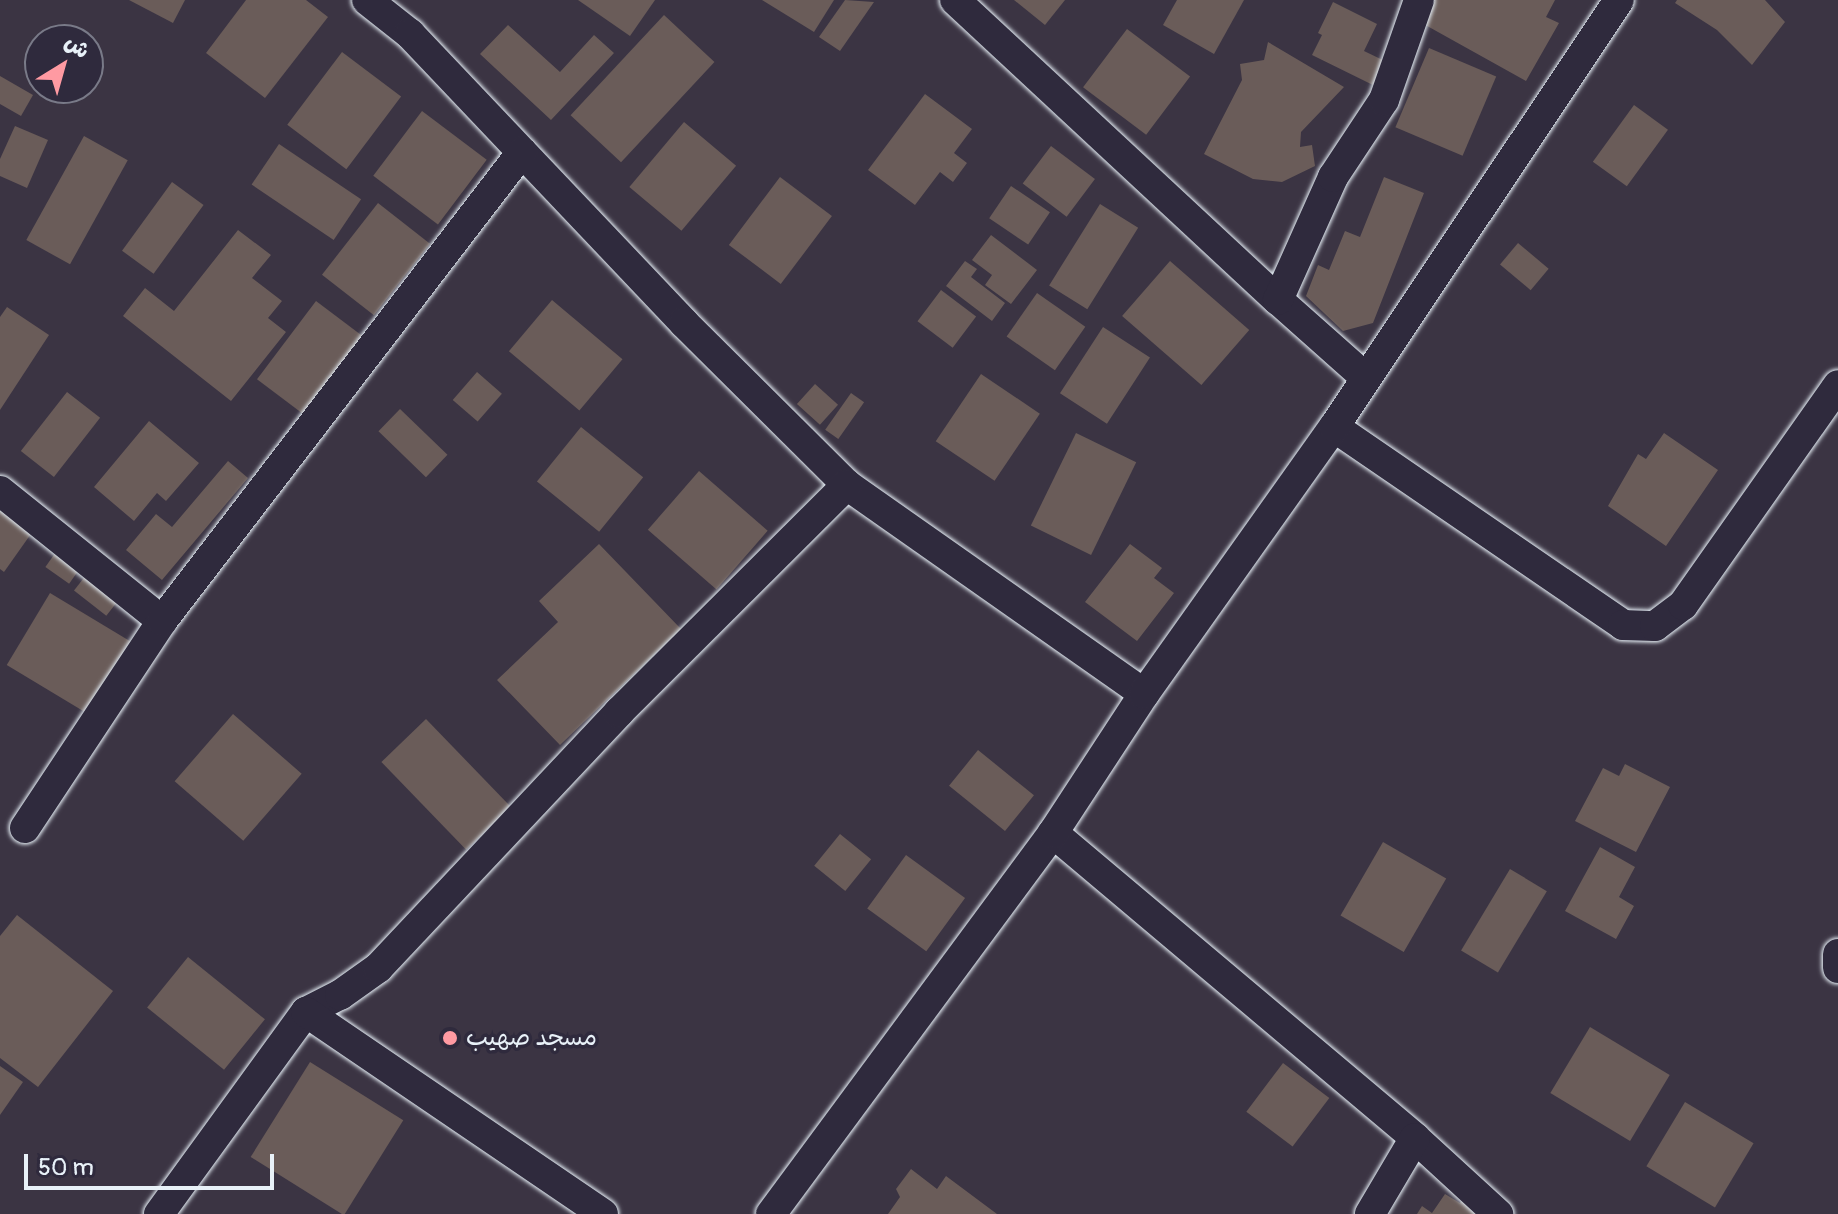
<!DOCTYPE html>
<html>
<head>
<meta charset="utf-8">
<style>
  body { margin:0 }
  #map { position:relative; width:1838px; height:1214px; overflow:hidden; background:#3b3443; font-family:Pangolin,"Playpen Sans Arabic",sans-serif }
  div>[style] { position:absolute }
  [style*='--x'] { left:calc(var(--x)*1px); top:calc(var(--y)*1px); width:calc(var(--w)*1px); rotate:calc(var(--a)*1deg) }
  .building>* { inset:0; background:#6a5c59; transform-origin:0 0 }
  .roads { filter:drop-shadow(0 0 2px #e8f1f8) drop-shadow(0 0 2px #e8f1f8) }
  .minor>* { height:30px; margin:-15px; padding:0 15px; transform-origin:15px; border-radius:15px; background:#2f2a3d }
  .dots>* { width:22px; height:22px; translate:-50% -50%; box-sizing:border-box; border:4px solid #2f2a3d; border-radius:50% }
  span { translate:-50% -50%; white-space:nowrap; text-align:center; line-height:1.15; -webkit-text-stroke:7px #2f2a3d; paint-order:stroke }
  .poi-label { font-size:24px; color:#e8f1f8 }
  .left { translate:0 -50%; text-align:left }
  .north { position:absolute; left:24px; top:24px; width:80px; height:80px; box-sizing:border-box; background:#2f2a3d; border:2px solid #797a88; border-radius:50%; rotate:37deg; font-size:22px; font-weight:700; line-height:32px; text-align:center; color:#e8f1f8 }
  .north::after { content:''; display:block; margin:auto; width:28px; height:36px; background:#ff9aa2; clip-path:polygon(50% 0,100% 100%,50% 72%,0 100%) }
  .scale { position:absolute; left:24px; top:1154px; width:250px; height:36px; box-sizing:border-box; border:4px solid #e8f1f8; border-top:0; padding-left:10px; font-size:24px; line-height:28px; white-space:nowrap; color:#e8f1f8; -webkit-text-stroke:6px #2f2a3d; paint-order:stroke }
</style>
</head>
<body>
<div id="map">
  <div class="building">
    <div style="clip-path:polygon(129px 0,185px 0,173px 23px)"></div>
    <div style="clip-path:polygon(246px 0,306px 0,328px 17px,265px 98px,206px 53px)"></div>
    <div style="clip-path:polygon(578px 0,655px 0,630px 36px)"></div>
    <div style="clip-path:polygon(762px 0,834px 0,814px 32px)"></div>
    <div style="clip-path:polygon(845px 0,874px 2px,840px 51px,819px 37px)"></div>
    <div style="clip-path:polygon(1014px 0,1065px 0,1045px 25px)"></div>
    <div style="clip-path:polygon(1177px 0,1244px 0,1214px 54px,1163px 25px)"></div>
    <div style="clip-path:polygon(1433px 0,1555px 0,1546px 17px,1559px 23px,1526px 81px,1420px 22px)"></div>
    <div style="clip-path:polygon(1677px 0,1765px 0,1785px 22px,1752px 65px,1717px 30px,1675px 3px)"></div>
    <div style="clip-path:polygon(1333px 2px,1377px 24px,1364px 51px,1389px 63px,1377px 87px,1312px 55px,1322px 35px,1318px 33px)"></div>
    <div style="left:664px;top:15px;width:69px;height:137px;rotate:43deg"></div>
    <div style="clip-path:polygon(508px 25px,560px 72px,594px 35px,614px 53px,551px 120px,480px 54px)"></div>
    <div style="left:1127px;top:29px;width:79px;height:73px;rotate:37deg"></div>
    <div style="clip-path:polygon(1268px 42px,1344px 87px,1301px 132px,1300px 147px,1312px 145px,1315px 166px,1282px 182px,1253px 179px,1204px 154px,1242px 80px,1240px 64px,1264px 60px)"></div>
    <div style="left:1429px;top:48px;width:73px;height:86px;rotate:23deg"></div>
    <div style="left:342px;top:52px;width:74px;height:91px;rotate:37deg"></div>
    <div style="clip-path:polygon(0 76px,33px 95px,21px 116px,0 104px)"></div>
    <div style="clip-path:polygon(925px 94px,972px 129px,954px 153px,967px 163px,953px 182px,940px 172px,915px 205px,868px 170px)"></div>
    <div style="left:1634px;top:105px;width:42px;height:70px;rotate:36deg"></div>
    <div style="left:422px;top:111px;width:81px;height:81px;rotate:37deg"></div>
    <div style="left:684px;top:122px;width:68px;height:85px;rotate:40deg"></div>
    <div style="clip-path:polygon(15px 126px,48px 140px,27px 188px,0 176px,0 159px)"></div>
    <div style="left:84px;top:136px;width:50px;height:119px;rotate:29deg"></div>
    <div style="left:279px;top:144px;width:99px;height:49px;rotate:34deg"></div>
    <div style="left:1051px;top:146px;width:55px;height:47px;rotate:37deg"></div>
    <div style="left:780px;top:177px;width:65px;height:85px;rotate:37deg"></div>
    <div style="clip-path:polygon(1384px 177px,1424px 193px,1373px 323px,1343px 331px,1306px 296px,1318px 265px,1329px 270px,1345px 231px,1360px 237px)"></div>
    <div style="left:172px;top:182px;width:39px;height:85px;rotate:36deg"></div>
    <div style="left:1011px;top:186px;width:47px;height:39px;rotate:34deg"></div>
    <div style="left:378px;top:203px;width:66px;height:91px;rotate:38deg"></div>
    <div style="left:1100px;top:204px;width:45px;height:96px;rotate:32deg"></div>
    <div style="clip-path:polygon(238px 230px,271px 255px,252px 278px,282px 301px,268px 318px,286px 332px,231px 401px,123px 316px,145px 288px,174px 311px)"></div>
    <div style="clip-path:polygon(991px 235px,1037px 270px,1011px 304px,985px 285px,992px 275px,972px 260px)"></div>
    <div style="left:1518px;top:243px;width:40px;height:28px;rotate:40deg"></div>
    <div style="clip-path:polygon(965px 261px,977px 269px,971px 277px,1005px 303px,992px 321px,946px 286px)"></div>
    <div style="left:1170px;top:261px;width:105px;height:73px;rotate:41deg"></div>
    <div style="left:941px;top:290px;width:44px;height:39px;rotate:37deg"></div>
    <div style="left:1037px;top:293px;width:59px;height:53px;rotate:35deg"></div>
    <div style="left:552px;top:300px;width:92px;height:67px;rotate:40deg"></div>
    <div style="left:316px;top:301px;width:64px;height:98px;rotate:37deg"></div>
    <div style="clip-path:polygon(7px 307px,49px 335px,0 410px,0 317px)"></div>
    <div style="left:1103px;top:327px;width:56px;height:79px;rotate:33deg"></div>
    <div style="left:477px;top:372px;width:33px;height:37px;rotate:41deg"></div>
    <div style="left:981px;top:374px;width:71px;height:81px;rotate:34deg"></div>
    <div style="left:815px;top:384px;width:31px;height:27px;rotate:42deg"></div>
    <div style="left:67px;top:392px;width:42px;height:75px;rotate:38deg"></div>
    <div style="left:851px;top:393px;width:16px;height:45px;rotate:35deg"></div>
    <div style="left:400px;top:409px;width:66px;height:31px;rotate:44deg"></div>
    <div style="clip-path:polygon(149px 421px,199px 463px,166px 501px,157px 493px,134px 521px,94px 487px)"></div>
    <div style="left:581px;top:427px;width:80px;height:70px;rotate:39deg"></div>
    <div style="left:1076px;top:433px;width:67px;height:103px;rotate:26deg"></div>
    <div style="clip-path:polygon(1664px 433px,1718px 470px,1666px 546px,1608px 506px,1638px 454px,1646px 459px)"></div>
    <div style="clip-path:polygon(228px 461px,248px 478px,162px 580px,126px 550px,156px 514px,172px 527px)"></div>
    <div style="left:699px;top:471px;width:91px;height:78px;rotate:41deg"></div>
    <div style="clip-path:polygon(0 508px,33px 531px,4px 572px,0 569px)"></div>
    <div style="clip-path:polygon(599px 544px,681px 629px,560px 745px,497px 680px,558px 622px,539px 601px)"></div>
    <div style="clip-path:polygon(1130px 544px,1162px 568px,1154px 578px,1174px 593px,1137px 641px,1085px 602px)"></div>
    <div style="left:58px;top:549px;width:29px;height:22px;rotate:35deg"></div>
    <div style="left:90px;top:570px;width:41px;height:26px;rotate:38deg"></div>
    <div style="left:50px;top:593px;width:94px;height:84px;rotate:31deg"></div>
    <div style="left:233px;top:714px;width:91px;height:89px;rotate:41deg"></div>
    <div style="left:426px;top:719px;width:122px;height:62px;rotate:46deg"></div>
    <div style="left:978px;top:750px;width:72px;height:46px;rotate:39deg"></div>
    <div style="clip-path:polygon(1625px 764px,1670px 787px,1636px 852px,1575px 821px,1603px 768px,1619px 776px)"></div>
    <div style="left:840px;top:834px;width:40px;height:41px;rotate:39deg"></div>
    <div style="left:1383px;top:842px;width:73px;height:85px;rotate:30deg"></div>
    <div style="clip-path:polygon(1600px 847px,1635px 867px,1619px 897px,1634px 906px,1616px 939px,1565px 911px)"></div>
    <div style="left:906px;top:855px;width:73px;height:66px;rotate:36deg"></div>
    <div style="left:1510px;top:869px;width:43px;height:95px;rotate:31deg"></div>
    <div style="clip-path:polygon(17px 915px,113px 991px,38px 1087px,0 1058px,0 936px)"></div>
    <div style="left:188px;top:957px;width:99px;height:65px;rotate:39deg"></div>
    <div style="left:1590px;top:1027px;width:93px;height:77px;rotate:31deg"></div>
    <div style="left:310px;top:1062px;width:110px;height:112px;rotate:32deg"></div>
    <div style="left:1283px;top:1063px;width:58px;height:61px;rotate:37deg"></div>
    <div style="clip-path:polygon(0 1066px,23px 1082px,0 1115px)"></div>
    <div style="left:1685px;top:1102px;width:80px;height:75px;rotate:31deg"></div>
    <div style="clip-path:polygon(911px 1169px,937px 1189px,946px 1176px,997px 1214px,888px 1214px,900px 1197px,896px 1189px)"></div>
    <div style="clip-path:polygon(1445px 1194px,1460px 1203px,1462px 1199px,1484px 1214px,1417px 1214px,1422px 1206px,1432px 1213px)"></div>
  </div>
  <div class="roads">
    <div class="minor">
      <div style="--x:367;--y:0;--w:55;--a:38.3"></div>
      <div style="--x:410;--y:34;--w:398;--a:46.5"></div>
      <div style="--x:684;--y:323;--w:230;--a:44.8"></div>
      <div style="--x:847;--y:485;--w:363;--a:35.1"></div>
      <div style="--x:955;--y:0;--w:441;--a:42.9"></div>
      <div style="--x:1366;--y:378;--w:118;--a:-138.4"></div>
      <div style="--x:1278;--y:300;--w:135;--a:-65.9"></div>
      <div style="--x:1333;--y:177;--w:92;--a:-56.5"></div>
      <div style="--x:1384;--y:100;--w:106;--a:-70.7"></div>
      <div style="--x:1334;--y:427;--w:350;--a:34.4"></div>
      <div style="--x:1623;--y:625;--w:32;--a:2"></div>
      <div style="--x:1655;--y:626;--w:35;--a:-37"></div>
      <div style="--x:1683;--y:605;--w:269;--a:-54.8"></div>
      <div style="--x:0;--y:491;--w:208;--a:38.7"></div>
      <div style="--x:25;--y:828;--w:248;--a:-56.5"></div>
      <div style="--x:162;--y:621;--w:591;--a:-52.49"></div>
      <div style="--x:1053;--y:833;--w:473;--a:40.1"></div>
      <div style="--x:1415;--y:1138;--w:113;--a:42.5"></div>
      <div style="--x:1838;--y:954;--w:14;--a:90"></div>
      <div style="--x:306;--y:1012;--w:38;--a:-27"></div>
      <div style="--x:340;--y:995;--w:47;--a:-35.4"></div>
      <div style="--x:378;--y:968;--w:352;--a:-46.7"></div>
      <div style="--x:619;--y:712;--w:322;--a:-44.9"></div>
      <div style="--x:159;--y:1214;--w:250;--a:-54"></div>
      <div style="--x:306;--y:1012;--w:359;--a:34.2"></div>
      <div style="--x:771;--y:1214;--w:474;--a:-53.5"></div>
      <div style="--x:1053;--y:833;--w:166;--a:-56.8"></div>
      <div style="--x:1144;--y:694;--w:328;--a:-54.6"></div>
      <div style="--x:1334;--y:427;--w:513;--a:-56.28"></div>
      <div style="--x:1370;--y:1214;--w:88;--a:-59.4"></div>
    </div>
  </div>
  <div class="dots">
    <div style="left:450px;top:1038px;background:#ff9aa2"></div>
  </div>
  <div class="poi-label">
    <span class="left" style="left:466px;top:1038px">مسجد صهيب</span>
  </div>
  <div class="north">ش</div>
  <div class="scale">50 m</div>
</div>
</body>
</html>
